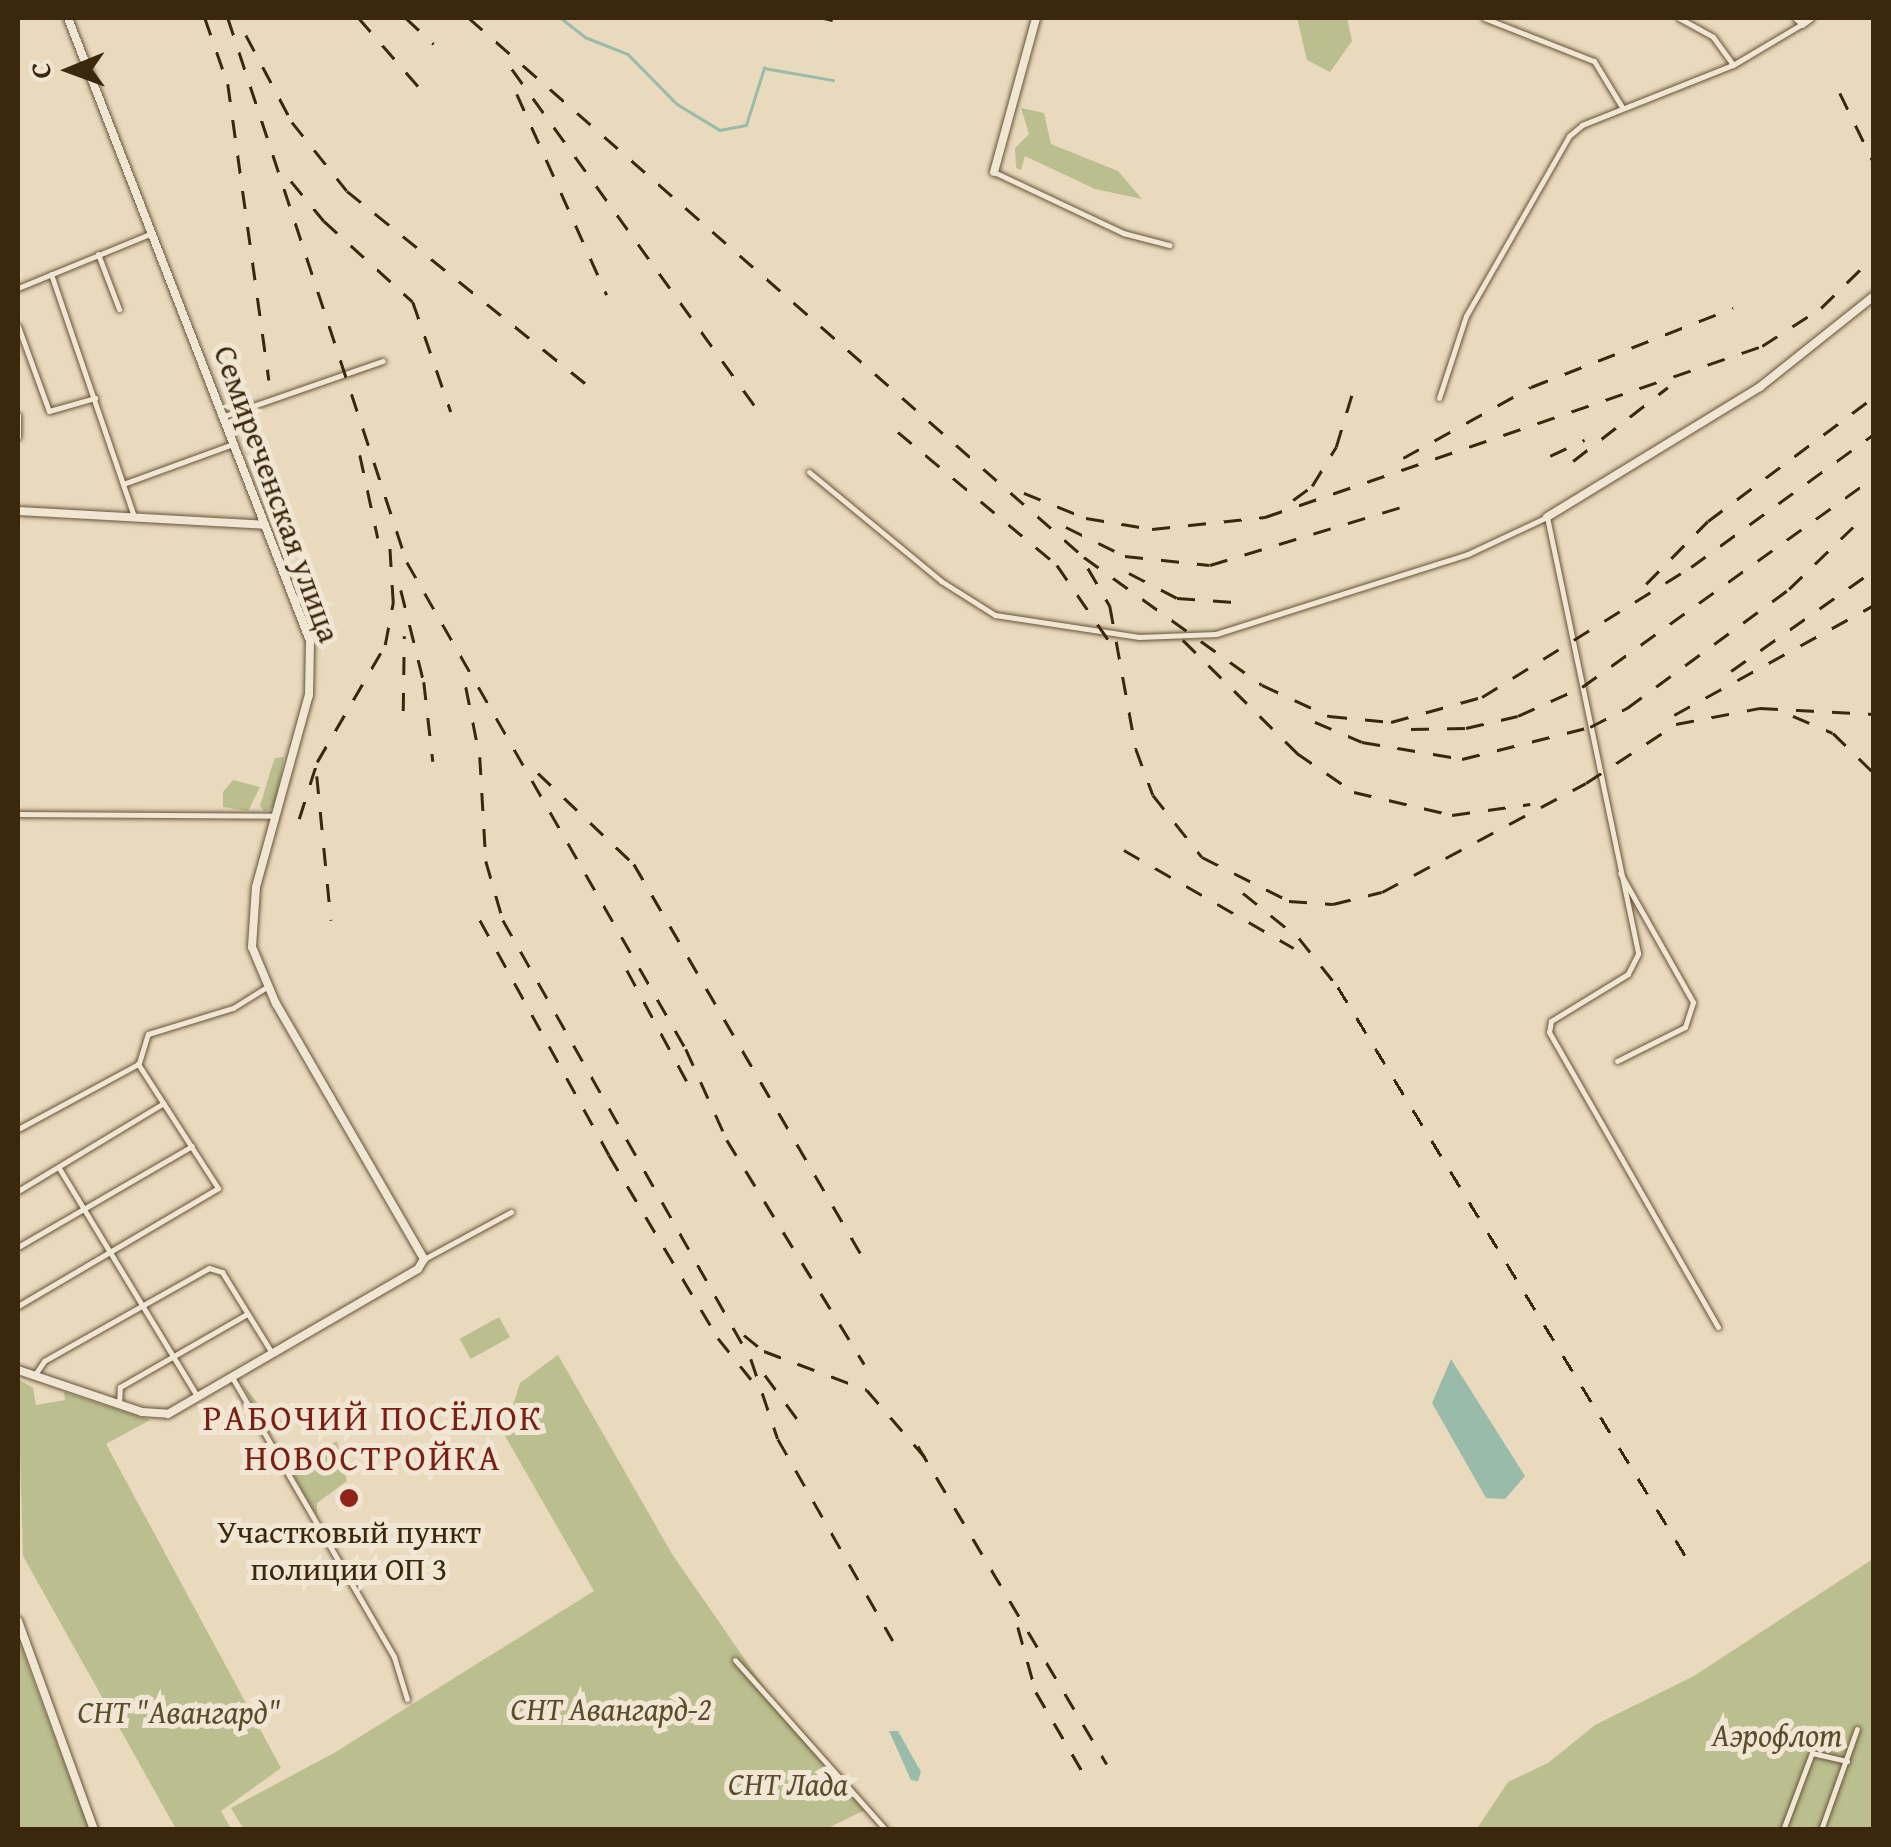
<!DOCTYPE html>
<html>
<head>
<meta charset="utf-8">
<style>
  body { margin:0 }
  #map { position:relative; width:1891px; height:1847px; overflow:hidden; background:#e9d9bd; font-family:"Gentium Book Plus",serif }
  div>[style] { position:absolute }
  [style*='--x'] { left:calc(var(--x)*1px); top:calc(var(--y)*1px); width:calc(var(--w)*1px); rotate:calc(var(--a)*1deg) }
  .green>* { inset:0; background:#bbbe8e; transform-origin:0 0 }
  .water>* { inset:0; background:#9ba }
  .stream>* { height:2.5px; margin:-1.25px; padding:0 1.25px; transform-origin:1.25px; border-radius:1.25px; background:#9ba }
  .roads { filter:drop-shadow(0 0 2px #665438) drop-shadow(0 0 2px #665438) }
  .street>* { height:5px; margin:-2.5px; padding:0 2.5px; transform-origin:2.5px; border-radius:2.5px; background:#f1e6d4 }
  .secondary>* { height:8px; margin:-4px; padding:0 4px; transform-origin:4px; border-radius:4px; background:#f1e6d4 }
  .rail>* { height:2.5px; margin-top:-1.25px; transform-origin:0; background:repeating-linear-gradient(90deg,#3b270b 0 18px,transparent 0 36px) }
  .dots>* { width:28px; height:28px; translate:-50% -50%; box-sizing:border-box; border:5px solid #f1e6d4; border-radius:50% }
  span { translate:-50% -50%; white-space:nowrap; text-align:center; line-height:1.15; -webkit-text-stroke:10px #f1e6d4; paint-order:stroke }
  .street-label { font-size:32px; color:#3b270b }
  .poi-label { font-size:32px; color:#3b270b }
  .park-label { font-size:32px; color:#5b4d2c; font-style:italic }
  .neighbourhood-label { font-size:35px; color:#7a1f14; letter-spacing:2.5px }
  .frame { position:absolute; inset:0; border:20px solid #3b270b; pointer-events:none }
  .north { position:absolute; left:20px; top:20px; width:100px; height:100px; -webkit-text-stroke:8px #f1e6d4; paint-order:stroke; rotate:269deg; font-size:28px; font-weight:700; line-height:40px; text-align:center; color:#3b270b }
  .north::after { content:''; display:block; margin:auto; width:35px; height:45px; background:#3b270b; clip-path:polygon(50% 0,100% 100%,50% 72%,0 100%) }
</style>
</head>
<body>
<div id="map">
  <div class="green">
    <div style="clip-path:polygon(1297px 18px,1347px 18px,1352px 41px,1330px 72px,1307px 60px)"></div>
    <div style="clip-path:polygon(1021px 108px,1044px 113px,1051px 144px,1118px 171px,1142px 199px,1095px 189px,1025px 156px,1021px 170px,1016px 168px,1015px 148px,1029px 134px)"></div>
    <div style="clip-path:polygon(284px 757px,275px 806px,265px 812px,260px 806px,271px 769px,275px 758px)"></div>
    <div style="clip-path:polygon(233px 780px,260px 787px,248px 811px,223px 807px,223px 792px)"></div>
    <div style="left:499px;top:1317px;width:23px;height:45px;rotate:61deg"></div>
    <div style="clip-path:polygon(558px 1355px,672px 1554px,793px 1729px,799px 1726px,867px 1809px,824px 1830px,244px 1830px,231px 1808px,334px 1753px,594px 1591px,504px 1434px,520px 1383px)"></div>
    <div style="clip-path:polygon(18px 1379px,33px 1388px,36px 1405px,65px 1400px,64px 1392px,150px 1420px,106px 1444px,281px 1768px,221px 1811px,231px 1829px,176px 1829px,23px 1556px)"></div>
    <div style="clip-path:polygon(241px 1382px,270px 1419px,292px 1422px,268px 1433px)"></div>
    <div style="clip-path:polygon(337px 1441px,347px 1481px,317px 1503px,317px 1516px,290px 1469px)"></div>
    <div style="clip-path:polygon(1873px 1559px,1873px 1829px,1476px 1830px,1508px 1782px,1548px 1763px,1595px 1725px,1694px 1676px)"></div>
    <div style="clip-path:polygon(18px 1634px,30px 1672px,89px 1829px,18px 1829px)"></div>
  </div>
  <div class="water">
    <div style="clip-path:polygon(1451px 1359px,1525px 1476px,1505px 1499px,1486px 1498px,1432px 1403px)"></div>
    <div style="clip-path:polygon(889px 1731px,898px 1731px,921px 1772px,918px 1781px,911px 1780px)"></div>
  </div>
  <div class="stream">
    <div style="--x:561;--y:18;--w:31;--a:38"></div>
    <div style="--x:585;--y:37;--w:46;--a:21.6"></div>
    <div style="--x:628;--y:54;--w:70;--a:45.6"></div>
    <div style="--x:677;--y:104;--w:50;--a:31.2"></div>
    <div style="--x:720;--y:130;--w:26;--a:-11"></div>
    <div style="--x:746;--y:125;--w:60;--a:-72.5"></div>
    <div style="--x:764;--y:68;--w:70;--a:9.9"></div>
  </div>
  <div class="roads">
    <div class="street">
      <div style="--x:1484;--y:18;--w:118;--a:21.4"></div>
      <div style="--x:1594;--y:61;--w:54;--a:58.7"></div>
      <div style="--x:1679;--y:18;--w:39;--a:29"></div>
      <div style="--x:1713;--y:37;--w:34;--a:54"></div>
      <div style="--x:994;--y:172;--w:143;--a:25.3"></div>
      <div style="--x:1123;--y:233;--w:48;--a:14.6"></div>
      <div style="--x:98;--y:254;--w:59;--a:69.1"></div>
      <div style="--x:51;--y:274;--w:257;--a:71.1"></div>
      <div style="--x:18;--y:288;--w:145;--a:-22.3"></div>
      <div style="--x:18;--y:326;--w:90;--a:70"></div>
      <div style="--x:49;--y:411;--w:48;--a:-15.8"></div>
      <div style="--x:1439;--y:398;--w:86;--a:-71.8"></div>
      <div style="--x:1466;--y:316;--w:207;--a:-60.2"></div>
      <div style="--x:1569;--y:136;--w:17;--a:-40"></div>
      <div style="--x:1582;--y:125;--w:162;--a:-21.7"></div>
      <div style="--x:1733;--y:65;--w:80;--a:-30.7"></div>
      <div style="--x:1802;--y:24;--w:9;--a:-139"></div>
      <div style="--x:18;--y:415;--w:22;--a:90"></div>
      <div style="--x:224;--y:416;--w:168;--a:-19.1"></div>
      <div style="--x:809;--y:472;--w:171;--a:39.5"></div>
      <div style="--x:941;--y:581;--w:64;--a:32.2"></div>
      <div style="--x:995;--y:615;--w:146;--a:8.7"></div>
      <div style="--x:1139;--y:637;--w:77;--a:-2.2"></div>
      <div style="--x:1216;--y:634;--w:264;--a:-17.6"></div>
      <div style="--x:1468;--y:554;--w:87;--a:-25.1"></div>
      <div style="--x:1547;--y:517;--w:446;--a:78.2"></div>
      <div style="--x:1638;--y:954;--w:22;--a:117"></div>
      <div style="--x:1628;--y:974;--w:90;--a:148.6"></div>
      <div style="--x:1551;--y:1021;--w:11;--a:100"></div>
      <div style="--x:1549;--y:1032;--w:340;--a:60.2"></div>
      <div style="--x:123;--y:484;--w:117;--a:-20"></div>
      <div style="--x:18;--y:814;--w:257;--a:0.4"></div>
      <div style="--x:1617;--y:1061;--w:76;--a:-26.6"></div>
      <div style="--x:1685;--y:1027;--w:26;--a:-72"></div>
      <div style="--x:1693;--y:1002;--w:148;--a:-119.5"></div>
      <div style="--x:139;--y:1063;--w:30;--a:-73"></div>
      <div style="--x:148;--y:1034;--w:89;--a:-17"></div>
      <div style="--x:233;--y:1008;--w:39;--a:-32"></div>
      <div style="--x:18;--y:1129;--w:136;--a:-28.4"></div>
      <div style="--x:59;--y:1168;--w:267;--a:58.8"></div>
      <div style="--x:18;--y:1191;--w:170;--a:-31.1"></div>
      <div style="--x:18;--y:1247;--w:201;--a:-30.1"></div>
      <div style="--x:424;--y:1259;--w:99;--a:-28.4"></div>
      <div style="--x:18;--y:1306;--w:232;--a:-30.5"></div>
      <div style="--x:218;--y:1188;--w:148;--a:-122.8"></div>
      <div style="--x:34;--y:1376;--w:18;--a:-56"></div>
      <div style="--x:44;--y:1361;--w:189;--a:-29.4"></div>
      <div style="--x:209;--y:1268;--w:14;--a:17"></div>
      <div style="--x:222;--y:1272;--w:95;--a:58.3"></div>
      <div style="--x:233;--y:1379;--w:321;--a:59.9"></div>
      <div style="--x:394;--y:1657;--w:44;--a:72.8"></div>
      <div style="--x:119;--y:1404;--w:17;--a:-87"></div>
      <div style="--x:120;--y:1387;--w:146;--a:-29.9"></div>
      <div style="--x:735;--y:1660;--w:227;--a:48.4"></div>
      <div style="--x:1783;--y:1830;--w:82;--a:-69.4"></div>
      <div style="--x:1812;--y:1753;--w:36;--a:13"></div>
      <div style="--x:1821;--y:1830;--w:107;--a:-70.4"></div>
    </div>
    <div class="secondary">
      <div style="--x:1802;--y:24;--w:10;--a:-37"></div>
      <div style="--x:994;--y:172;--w:160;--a:-74.7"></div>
      <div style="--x:18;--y:511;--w:247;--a:3.2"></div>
      <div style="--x:1547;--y:517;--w:250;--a:-31.4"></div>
      <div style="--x:1760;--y:387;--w:146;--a:-38.6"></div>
      <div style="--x:18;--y:1370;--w:131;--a:18.7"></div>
      <div style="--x:142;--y:1412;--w:26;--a:4"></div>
      <div style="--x:168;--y:1414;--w:289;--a:-30.1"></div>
      <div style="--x:418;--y:1269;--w:12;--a:-59"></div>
      <div style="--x:424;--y:1259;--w:295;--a:-120.1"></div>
      <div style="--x:276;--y:1004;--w:62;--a:-112.8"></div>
      <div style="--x:252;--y:947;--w:60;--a:-86.2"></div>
      <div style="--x:256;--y:887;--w:199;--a:-74.6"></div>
      <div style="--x:309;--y:695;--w:54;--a:-88.9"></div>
      <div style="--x:310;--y:641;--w:668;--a:-111.23"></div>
      <div style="--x:18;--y:1621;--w:222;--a:70"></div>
    </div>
  </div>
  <div class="rail">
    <div style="--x:205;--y:18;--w:70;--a:70.8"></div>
    <div style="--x:228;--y:84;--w:299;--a:82.1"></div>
    <div style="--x:228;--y:18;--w:573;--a:71.79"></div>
    <div style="--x:407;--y:562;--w:561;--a:60.19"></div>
    <div style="--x:686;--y:1049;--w:100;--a:65.7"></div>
    <div style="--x:727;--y:1140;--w:263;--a:58.5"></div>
    <div style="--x:359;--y:18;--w:102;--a:49"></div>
    <div style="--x:406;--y:18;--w:38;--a:43"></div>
    <div style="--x:469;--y:18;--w:818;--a:41.23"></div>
    <div style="--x:1084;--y:557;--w:219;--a:35.7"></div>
    <div style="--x:1262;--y:685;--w:74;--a:24.8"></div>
    <div style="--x:1329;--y:716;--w:62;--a:5.5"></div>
    <div style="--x:1391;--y:722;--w:94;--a:-15.4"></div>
    <div style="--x:1482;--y:697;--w:246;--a:-31.9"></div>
    <div style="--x:1691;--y:567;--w:226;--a:-36"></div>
    <div style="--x:824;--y:18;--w:9;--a:13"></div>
    <div style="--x:246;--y:35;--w:98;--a:62.1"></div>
    <div style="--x:292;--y:122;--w:88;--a:51.4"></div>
    <div style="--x:347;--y:191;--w:309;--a:38.9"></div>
    <div style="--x:512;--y:69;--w:424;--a:54.2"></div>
    <div style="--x:1840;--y:93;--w:78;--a:64.1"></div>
    <div style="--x:517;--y:94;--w:220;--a:65.9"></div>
    <div style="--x:291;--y:181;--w:52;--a:50.5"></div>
    <div style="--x:324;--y:221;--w:120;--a:42.3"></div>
    <div style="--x:413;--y:302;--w:116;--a:70.9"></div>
    <div style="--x:898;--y:432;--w:207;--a:39.9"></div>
    <div style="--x:1057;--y:565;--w:93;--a:55.5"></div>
    <div style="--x:360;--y:455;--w:85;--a:77.8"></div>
    <div style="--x:1550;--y:456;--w:38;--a:-25"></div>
    <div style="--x:1403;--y:458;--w:146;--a:-29"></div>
    <div style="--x:1531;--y:387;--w:217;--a:-21.4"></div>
    <div style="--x:1573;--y:461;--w:120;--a:-37.9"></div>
    <div style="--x:1024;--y:493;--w:67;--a:22"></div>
    <div style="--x:1086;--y:518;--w:67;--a:9.5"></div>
    <div style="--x:1152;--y:529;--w:114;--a:-6.1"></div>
    <div style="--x:1265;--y:517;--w:526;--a:-18.99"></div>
    <div style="--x:1762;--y:346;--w:70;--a:-32.8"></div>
    <div style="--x:1821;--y:308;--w:74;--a:-44.5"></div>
    <div style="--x:1293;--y:500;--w:24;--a:-36"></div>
    <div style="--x:1312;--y:486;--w:46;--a:-58.4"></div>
    <div style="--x:1336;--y:447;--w:66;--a:-73.2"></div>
    <div style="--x:1066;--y:527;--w:66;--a:26.2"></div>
    <div style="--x:1125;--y:556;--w:85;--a:6"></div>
    <div style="--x:1210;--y:565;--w:207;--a:-16.9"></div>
    <div style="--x:1088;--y:568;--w:44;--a:59.9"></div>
    <div style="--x:1110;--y:606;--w:145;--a:79.7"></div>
    <div style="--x:1136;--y:749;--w:49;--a:69.7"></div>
    <div style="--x:1153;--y:795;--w:79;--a:51.7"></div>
    <div style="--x:1202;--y:857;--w:97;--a:26.8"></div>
    <div style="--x:1289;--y:901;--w:44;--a:3.9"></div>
    <div style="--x:1333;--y:904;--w:50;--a:-13.8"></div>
    <div style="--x:1382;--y:892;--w:231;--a:-28.1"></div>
    <div style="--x:1586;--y:783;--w:108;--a:-33.2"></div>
    <div style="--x:1676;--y:724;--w:86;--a:-10.8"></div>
    <div style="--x:1760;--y:708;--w:114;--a:3"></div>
    <div style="--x:1129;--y:573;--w:54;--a:27.5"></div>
    <div style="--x:1177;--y:598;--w:71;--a:4"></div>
    <div style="--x:1646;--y:584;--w:88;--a:-45.5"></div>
    <div style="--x:1708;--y:521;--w:207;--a:-36.8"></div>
    <div style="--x:401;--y:590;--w:95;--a:76"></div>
    <div style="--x:424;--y:682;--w:80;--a:83.5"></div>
    <div style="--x:1183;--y:640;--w:161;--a:44.7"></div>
    <div style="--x:1297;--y:753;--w:69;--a:34.4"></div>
    <div style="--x:1354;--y:792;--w:101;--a:13.2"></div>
    <div style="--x:1452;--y:815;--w:79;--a:-8"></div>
    <div style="--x:1731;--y:671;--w:175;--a:-35.2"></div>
    <div style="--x:466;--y:687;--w:71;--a:78.7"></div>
    <div style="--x:480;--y:757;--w:104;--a:86.7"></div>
    <div style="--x:486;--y:861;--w:61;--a:73.9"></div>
    <div style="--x:503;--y:920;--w:504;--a:60.54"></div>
    <div style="--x:751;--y:1359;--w:84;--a:71.4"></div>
    <div style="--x:778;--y:1439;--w:232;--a:60.3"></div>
    <div style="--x:403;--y:711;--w:75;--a:-89.2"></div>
    <div style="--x:1674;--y:715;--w:228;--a:-28.8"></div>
    <div style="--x:1793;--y:716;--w:43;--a:23"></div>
    <div style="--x:1833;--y:733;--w:57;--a:44.3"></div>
    <div style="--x:1315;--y:722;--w:51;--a:23.1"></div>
    <div style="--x:1362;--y:742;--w:101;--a:9.6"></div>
    <div style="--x:1462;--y:759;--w:132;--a:-14"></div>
    <div style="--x:1590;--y:727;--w:42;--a:-27.2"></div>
    <div style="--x:1627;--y:708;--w:201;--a:-36.3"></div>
    <div style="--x:1789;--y:589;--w:89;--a:-44.1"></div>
    <div style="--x:1411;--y:729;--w:55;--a:-1"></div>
    <div style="--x:1466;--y:728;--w:53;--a:-13"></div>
    <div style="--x:1518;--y:716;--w:70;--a:-24.4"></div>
    <div style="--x:1582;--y:687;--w:360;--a:-35.7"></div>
    <div style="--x:538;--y:773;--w:132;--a:43.5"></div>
    <div style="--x:634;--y:864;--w:456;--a:59.8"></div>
    <div style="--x:317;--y:776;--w:145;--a:84.4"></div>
    <div style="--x:299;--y:819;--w:60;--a:-72.5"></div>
    <div style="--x:317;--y:762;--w:135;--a:-59.8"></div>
    <div style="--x:385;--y:645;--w:43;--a:-79.2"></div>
    <div style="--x:393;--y:603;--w:66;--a:-93.5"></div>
    <div style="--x:1124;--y:850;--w:196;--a:30"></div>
    <div style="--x:1243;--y:893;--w:72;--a:38.8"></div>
    <div style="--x:1299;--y:938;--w:63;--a:51.5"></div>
    <div style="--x:1338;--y:987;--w:666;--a:58.58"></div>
    <div style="--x:480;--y:920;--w:268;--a:61.2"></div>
    <div style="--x:609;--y:1155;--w:213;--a:59.2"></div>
    <div style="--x:718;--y:1338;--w:53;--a:51.2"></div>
    <div style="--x:627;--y:970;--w:135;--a:61.7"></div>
    <div style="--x:744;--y:1335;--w:26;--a:39"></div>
    <div style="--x:764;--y:1351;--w:110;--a:20.7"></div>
    <div style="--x:867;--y:1390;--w:89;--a:49.1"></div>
    <div style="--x:765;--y:1375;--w:66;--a:53.7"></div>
    <div style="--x:918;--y:1446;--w:370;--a:59.3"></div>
    <div style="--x:1018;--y:1627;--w:67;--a:74.5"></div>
    <div style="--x:1036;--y:1692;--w:97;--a:59.7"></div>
  </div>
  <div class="dots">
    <div style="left:349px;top:1498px;background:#8f2418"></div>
  </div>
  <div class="street-label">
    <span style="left:277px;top:494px;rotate:70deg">Семиреченская улица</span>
  </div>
  <div class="poi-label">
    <span style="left:349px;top:1551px">Участковый пункт<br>полиции ОП 3</span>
  </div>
  <div class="park-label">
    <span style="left:611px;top:1709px">СНТ Авангард-2</span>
    <span style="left:179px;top:1712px">СНТ "Авангард"</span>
    <span style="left:1777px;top:1735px">Аэрофлот</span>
    <span style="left:788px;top:1784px">СНТ Лада</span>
  </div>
  <div class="neighbourhood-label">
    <span style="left:373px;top:1438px">РАБОЧИЙ ПОСЁЛОК<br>НОВОСТРОЙКА</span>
  </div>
  <div class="frame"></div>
  <div class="north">С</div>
</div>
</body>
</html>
